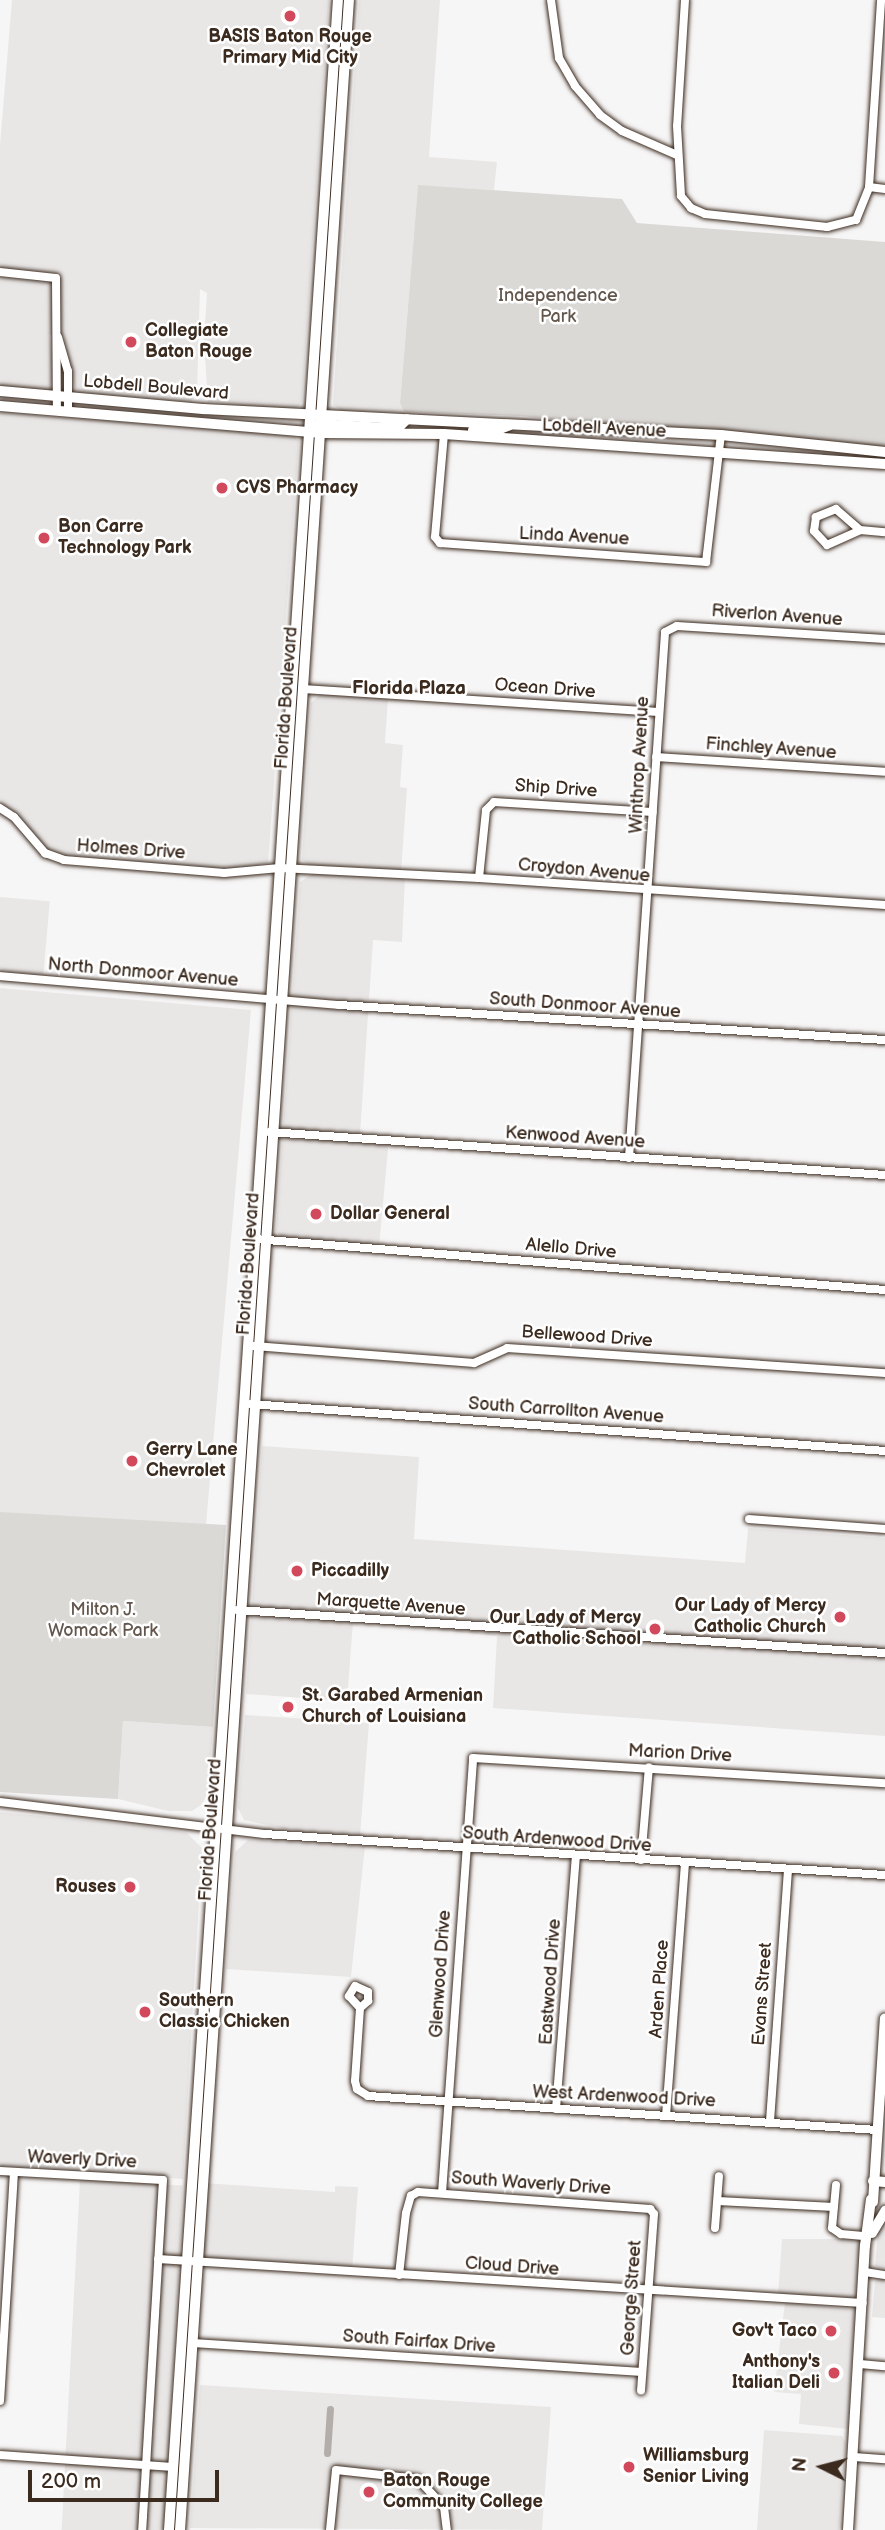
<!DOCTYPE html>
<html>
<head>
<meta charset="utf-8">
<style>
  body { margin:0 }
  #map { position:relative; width:885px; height:2530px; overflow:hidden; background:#f7f6f6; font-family:"Balsamiq Sans",sans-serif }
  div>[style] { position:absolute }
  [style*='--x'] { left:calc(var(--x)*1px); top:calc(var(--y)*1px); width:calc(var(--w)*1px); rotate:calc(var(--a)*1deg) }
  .built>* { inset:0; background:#e9e7e6; transform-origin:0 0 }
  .green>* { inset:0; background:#dbd9d6 }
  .canal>* { height:7px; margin:-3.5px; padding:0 3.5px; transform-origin:3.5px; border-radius:3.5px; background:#b4aeaa }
  .roads { filter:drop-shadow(0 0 2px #3b2a1e) drop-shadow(0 0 2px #3b2a1e) }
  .minor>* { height:8px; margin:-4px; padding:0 4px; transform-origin:4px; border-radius:4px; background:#fff }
  .major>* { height:10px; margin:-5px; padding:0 5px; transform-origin:5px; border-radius:5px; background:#fff }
  .dots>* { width:19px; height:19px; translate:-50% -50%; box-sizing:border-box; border:4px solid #fff; border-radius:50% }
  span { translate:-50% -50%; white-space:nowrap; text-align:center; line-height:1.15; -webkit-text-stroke:5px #fff; paint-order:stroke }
  .poi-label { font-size:18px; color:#3b2a1e; font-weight:700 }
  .left { translate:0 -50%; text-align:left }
  .right { translate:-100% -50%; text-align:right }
  .park-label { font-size:18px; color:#63564c }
  .street-label { font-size:18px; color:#3b2a1e }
  .neighbourhood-label { font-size:19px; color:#3b2a1e; font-weight:700 }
  .north { position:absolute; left:787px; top:2432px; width:70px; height:70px; -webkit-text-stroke:5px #fff; paint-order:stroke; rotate:276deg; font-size:19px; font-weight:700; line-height:28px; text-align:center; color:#3b2a1e }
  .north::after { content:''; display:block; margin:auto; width:24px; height:32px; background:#3b2a1e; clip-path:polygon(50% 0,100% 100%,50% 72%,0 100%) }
  .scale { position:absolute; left:28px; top:2470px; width:191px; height:32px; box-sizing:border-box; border:4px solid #3b2a1e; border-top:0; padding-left:9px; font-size:21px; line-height:24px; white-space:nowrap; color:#3b2a1e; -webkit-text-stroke:5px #fff; paint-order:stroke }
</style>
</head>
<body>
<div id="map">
  <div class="built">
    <div style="clip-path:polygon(12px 0,329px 0,302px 402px,295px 410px,208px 402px,204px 341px,207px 293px,200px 289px,197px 392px,191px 402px,76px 393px,64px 336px,49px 335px,54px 367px,50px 390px,0 388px,0 277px,59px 283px,60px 274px,0 268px,0 145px)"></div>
    <div style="clip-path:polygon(359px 0,440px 0,429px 157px,497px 162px,494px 190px,418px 186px,400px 403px,404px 412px,343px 411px,333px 405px)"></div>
    <div style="clip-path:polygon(0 413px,293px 435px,299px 441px,268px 863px,231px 870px,66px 857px,49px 851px,0 808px)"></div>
    <div style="clip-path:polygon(322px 693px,388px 697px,385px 743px,403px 745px,400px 787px,407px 788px,401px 872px,310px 865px,302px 860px,311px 703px)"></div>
    <div style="clip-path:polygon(315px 872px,405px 879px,402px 942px,373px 940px,360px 1135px,389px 1138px,379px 1247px,282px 1238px,276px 1231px,300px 882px)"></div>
    <div style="left:0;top:897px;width:50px;height:74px;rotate:5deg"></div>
    <div style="left:0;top:988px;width:252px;height:524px;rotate:5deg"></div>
    <div style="clip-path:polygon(262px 1446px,419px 1457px,414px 1539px,745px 1563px,748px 1528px,885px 1538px,885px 1736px,493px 1708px,497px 1636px,353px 1622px,347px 1701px,246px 1694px)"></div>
    <div style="clip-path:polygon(245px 1715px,369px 1723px,360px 1836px,300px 1832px,244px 1820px,238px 1808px)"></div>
    <div style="clip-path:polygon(123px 1721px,213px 1727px,208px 1794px,201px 1805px,192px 1811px,168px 1811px,118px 1799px)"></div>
    <div style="clip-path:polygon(0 1812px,155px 1827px,187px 1833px,202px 1848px,183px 2179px,0 2166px)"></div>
    <div style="clip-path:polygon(248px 1840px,365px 1846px,351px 1977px,226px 1969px,235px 1852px)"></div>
    <div style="left:80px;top:2180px;width:103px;height:351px;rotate:3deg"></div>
    <div style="clip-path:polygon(203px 2183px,335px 2192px,335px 2186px,358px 2187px,352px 2272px,198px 2261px)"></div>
    <div style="clip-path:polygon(885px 2217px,885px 2271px,875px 2266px,878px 2233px)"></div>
    <div style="clip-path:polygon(782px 2239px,863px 2239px,859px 2293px,851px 2298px,778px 2295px)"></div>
    <div style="clip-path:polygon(881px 2278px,885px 2278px,885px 2318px,872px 2317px,875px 2282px)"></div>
    <div style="clip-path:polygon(785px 2302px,855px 2310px,848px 2429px,799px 2424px,801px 2394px,774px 2392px)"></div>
    <div style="clip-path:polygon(200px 2385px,551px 2407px,542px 2530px,190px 2528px)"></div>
    <div style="clip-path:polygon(764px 2430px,842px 2436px,846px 2443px,839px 2530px,757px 2530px)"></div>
  </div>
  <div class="green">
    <div style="clip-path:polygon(418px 185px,622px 199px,637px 223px,885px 242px,885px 450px,521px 416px,404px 412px,400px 403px)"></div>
    <div style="clip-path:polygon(0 1512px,226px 1525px,213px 1727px,123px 1721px,118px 1799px,0 1792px)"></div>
  </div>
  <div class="canal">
    <div style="--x:327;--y:2453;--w:44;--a:-86.1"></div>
  </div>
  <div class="roads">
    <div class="minor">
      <div style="--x:551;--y:0;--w:59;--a:82.1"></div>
      <div style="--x:559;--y:58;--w:32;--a:60"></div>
      <div style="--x:575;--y:86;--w:38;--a:49"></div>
      <div style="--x:600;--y:115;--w:27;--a:36"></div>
      <div style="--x:622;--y:131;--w:60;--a:23.6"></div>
      <div style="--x:685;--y:0;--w:126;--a:93.6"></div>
      <div style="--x:677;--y:126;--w:70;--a:86.7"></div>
      <div style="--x:681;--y:196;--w:16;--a:50"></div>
      <div style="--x:691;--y:208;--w:15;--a:23"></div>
      <div style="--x:705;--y:214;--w:123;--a:6.1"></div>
      <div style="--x:827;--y:227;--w:30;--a:-14"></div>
      <div style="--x:856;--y:220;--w:35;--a:-68"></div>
      <div style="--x:869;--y:187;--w:187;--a:-86.3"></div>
      <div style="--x:869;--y:187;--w:16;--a:7"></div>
      <div style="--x:0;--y:272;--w:56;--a:6.1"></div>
      <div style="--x:56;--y:278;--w:133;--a:89.6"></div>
      <div style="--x:58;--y:337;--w:35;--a:74"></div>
      <div style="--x:68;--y:371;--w:41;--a:90"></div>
      <div style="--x:444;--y:434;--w:103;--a:95"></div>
      <div style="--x:435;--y:537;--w:8;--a:50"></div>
      <div style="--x:440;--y:543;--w:267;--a:4.1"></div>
      <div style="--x:706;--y:562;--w:128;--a:-83.3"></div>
      <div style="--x:860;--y:530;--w:32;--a:-139"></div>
      <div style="--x:836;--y:509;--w:22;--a:158"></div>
      <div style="--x:816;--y:517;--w:14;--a:98"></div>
      <div style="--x:814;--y:531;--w:19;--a:47"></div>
      <div style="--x:827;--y:545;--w:36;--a:-24"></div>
      <div style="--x:860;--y:530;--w:25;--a:5"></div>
      <div style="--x:303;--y:689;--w:356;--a:3.7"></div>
      <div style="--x:656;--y:757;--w:229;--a:3.7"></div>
      <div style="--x:0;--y:808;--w:17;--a:33"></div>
      <div style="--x:14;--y:817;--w:48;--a:49.3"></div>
      <div style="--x:45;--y:853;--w:20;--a:20"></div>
      <div style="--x:64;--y:860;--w:161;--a:4.6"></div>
      <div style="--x:224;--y:873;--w:56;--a:-5.1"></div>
      <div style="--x:280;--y:868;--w:199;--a:2.9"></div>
      <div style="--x:479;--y:878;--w:407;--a:3.8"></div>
      <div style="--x:479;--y:878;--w:68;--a:-84.1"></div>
      <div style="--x:486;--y:810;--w:11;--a:-45"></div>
      <div style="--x:494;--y:802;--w:159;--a:3.6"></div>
      <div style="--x:0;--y:976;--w:340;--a:4.9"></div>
      <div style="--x:339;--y:1005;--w:547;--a:3.67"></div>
      <div style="--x:269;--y:1132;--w:617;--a:3.99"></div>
      <div style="--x:629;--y:1158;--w:527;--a:-86.08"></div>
      <div style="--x:665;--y:632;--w:13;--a:-27"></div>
      <div style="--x:677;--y:626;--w:208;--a:3.6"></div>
      <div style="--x:255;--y:1239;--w:632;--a:4.63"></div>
      <div style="--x:254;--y:1346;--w:221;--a:4.4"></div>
      <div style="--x:474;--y:1363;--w:36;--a:-24"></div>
      <div style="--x:507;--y:1348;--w:379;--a:3.8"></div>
      <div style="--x:250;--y:1404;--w:637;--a:4.23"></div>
      <div style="--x:749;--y:1519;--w:136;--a:4.2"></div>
      <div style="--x:237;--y:1610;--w:649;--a:3.8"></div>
      <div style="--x:0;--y:1802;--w:266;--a:6.9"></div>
      <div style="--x:264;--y:1834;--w:622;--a:3.78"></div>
      <div style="--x:641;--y:1860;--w:93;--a:-85.1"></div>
      <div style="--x:360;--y:2008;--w:11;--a:-41"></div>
      <div style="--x:368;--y:2001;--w:9;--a:-90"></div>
      <div style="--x:368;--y:1992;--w:14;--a:-155"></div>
      <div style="--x:355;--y:1986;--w:12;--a:121"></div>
      <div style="--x:349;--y:1996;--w:16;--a:47"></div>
      <div style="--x:360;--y:2008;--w:73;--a:93.9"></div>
      <div style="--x:355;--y:2081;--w:8;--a:76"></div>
      <div style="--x:357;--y:2089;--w:13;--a:32"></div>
      <div style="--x:368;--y:2096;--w:510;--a:3.82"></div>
      <div style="--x:556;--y:2109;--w:253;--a:-85.5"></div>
      <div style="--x:666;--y:2116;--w:253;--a:-85.7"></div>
      <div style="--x:770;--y:2121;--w:252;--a:-85.9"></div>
      <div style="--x:0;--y:2171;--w:163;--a:3.2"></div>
      <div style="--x:163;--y:2180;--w:351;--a:93.4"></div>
      <div style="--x:836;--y:2185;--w:43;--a:95.3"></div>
      <div style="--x:832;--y:2228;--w:11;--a:34"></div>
      <div style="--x:841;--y:2234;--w:25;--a:5"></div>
      <div style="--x:442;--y:2193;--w:436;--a:-85.9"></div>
      <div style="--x:473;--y:1758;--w:413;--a:3.5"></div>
      <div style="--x:718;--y:2201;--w:116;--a:3"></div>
      <div style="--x:715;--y:2228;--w:52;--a:-85.6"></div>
      <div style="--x:158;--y:2259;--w:706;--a:3.57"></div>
      <div style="--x:865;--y:2272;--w:20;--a:9"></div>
      <div style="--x:399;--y:2275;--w:62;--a:-83.6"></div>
      <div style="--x:406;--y:2213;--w:18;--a:-74"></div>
      <div style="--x:411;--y:2196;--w:8;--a:-30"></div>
      <div style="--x:418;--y:2192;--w:233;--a:4.2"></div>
      <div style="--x:650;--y:2209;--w:6;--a:51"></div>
      <div style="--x:654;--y:2214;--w:177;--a:94.2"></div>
      <div style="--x:193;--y:2343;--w:450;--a:3.7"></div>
      <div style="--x:860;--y:2364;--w:25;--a:5"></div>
      <div style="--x:0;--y:2401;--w:228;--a:-86.5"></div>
      <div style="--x:0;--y:2455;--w:173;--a:4"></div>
      <div style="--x:854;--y:2457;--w:31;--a:4"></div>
      <div style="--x:330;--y:2530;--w:60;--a:-84.3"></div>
      <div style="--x:336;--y:2470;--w:82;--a:6.3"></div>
      <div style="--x:418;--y:2479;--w:38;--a:47"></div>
      <div style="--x:444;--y:2507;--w:23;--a:83"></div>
    </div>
    <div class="major">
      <div style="--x:0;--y:391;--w:204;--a:5.1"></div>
      <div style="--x:203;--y:409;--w:519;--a:2.87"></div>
      <div style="--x:721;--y:435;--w:165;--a:5.9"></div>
      <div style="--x:0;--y:406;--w:321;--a:4.8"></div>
      <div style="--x:320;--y:433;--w:124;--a:0.5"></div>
      <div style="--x:444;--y:434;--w:442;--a:3.9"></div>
      <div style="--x:317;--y:424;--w:69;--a:3.3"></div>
      <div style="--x:386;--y:428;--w:13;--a:-4"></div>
      <div style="--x:399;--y:427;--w:11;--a:-45"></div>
      <div style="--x:473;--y:430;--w:24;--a:0"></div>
      <div style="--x:497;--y:430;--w:14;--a:-21"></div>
      <div style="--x:873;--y:2181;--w:12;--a:5"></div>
      <div style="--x:873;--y:2202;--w:184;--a:-86.3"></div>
      <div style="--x:872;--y:2233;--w:26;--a:-59"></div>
      <div style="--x:169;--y:2530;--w:2536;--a:-86.18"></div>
      <div style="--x:180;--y:2530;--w:2536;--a:-86.18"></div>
      <div style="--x:848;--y:2530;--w:285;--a:-86.6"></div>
      <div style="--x:865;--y:2246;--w:47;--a:-82.7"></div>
    </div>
  </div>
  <div class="dots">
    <div style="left:290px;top:16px;background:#d1495b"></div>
    <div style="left:131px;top:342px;background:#d1495b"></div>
    <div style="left:222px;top:488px;background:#d1495b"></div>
    <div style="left:44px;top:538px;background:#d1495b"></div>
    <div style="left:316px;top:1214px;background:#d1495b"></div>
    <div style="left:132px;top:1461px;background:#d1495b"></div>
    <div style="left:297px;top:1571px;background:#d1495b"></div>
    <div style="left:840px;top:1617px;background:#d1495b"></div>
    <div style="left:655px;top:1629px;background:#d1495b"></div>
    <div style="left:288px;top:1707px;background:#d1495b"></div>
    <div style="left:130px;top:1887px;background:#d1495b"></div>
    <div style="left:145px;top:2012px;background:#d1495b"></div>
    <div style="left:831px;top:2331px;background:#d1495b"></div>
    <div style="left:834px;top:2373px;background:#d1495b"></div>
    <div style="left:629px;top:2467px;background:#d1495b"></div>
    <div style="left:369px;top:2492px;background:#d1495b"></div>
  </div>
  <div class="poi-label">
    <span style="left:290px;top:48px">BASIS Baton Rouge<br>Primary Mid City</span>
    <span class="left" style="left:145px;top:342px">Collegiate<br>Baton Rouge</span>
    <span class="left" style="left:236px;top:488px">CVS Pharmacy</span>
    <span class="left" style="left:58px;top:538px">Bon Carre<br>Technology Park</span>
    <span class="left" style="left:330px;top:1214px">Dollar General</span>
    <span class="left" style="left:146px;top:1461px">Gerry Lane<br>Chevrolet</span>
    <span class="left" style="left:311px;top:1571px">Piccadilly</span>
    <span class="right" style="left:826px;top:1617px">Our Lady of Mercy<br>Catholic Church</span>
    <span class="right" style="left:641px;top:1629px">Our Lady of Mercy<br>Catholic School</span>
    <span class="left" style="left:302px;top:1707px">St. Garabed Armenian<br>Church of Louisiana</span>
    <span class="right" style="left:116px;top:1887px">Rouses</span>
    <span class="left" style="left:159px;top:2012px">Southern<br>Classic Chicken</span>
    <span class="right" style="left:817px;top:2331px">Gov't Taco</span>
    <span class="right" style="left:820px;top:2373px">Anthony's<br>Italian Deli</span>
    <span class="left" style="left:643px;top:2467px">Williamsburg<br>Senior Living</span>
    <span class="left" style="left:383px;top:2492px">Baton Rouge<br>Community College</span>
  </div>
  <div class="park-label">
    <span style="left:558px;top:307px">Independence<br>Park</span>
    <span style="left:103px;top:1621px">Milton J.<br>Womack Park</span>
  </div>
  <div class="street-label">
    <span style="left:156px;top:388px;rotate:5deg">Lobdell Boulevard</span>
    <span style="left:604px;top:429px;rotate:3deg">Lobdell Avenue</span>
    <span style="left:574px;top:537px;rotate:3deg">Linda Avenue</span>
    <span style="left:777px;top:616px;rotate:4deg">Riverlon Avenue</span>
    <span style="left:545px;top:689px;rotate:4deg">Ocean Drive</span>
    <span style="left:287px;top:698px;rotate:-86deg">Florida Boulevard</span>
    <span style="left:771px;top:749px;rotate:4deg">Finchley Avenue</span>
    <span style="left:640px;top:765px;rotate:-87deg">Winthrop Avenue</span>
    <span style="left:556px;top:789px;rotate:4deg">Ship Drive</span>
    <span style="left:131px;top:850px;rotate:4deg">Holmes Drive</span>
    <span style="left:584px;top:871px;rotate:5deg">Croydon Avenue</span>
    <span style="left:143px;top:973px;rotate:5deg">North Donmoor Avenue</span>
    <span style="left:585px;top:1006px;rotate:4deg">South Donmoor Avenue</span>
    <span style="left:575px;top:1138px;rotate:4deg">Kenwood Avenue</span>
    <span style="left:571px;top:1249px;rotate:5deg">Alello Drive</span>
    <span style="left:249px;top:1264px;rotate:-86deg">Florida Boulevard</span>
    <span style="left:587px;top:1337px;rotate:4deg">Bellewood Drive</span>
    <span style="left:566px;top:1411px;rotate:4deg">South Carrollton Avenue</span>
    <span style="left:391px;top:1605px;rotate:4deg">Marquette Avenue</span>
    <span style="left:680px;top:1754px;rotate:3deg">Marion Drive</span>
    <span style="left:211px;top:1830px;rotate:-86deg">Florida Boulevard</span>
    <span style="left:557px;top:1840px;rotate:4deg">South Ardenwood Drive</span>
    <span style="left:441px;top:1974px;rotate:-86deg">Glenwood Drive</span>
    <span style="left:551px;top:1982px;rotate:-86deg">Eastwood Drive</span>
    <span style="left:660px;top:1989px;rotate:-86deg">Arden Place</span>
    <span style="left:763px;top:1994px;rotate:-86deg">Evans Street</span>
    <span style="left:624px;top:2097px;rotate:3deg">West Ardenwood Drive</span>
    <span style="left:82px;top:2160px;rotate:3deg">Waverly Drive</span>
    <span style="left:531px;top:2184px;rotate:4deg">South Waverly Drive</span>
    <span style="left:512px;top:2267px;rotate:4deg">Cloud Drive</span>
    <span style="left:632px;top:2298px;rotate:-86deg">George Street</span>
    <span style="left:419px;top:2342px;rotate:4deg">South Fairfax Drive</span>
  </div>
  <div class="neighbourhood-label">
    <span style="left:409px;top:689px">Florida Plaza</span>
  </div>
  <div class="north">N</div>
  <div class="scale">200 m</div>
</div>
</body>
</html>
